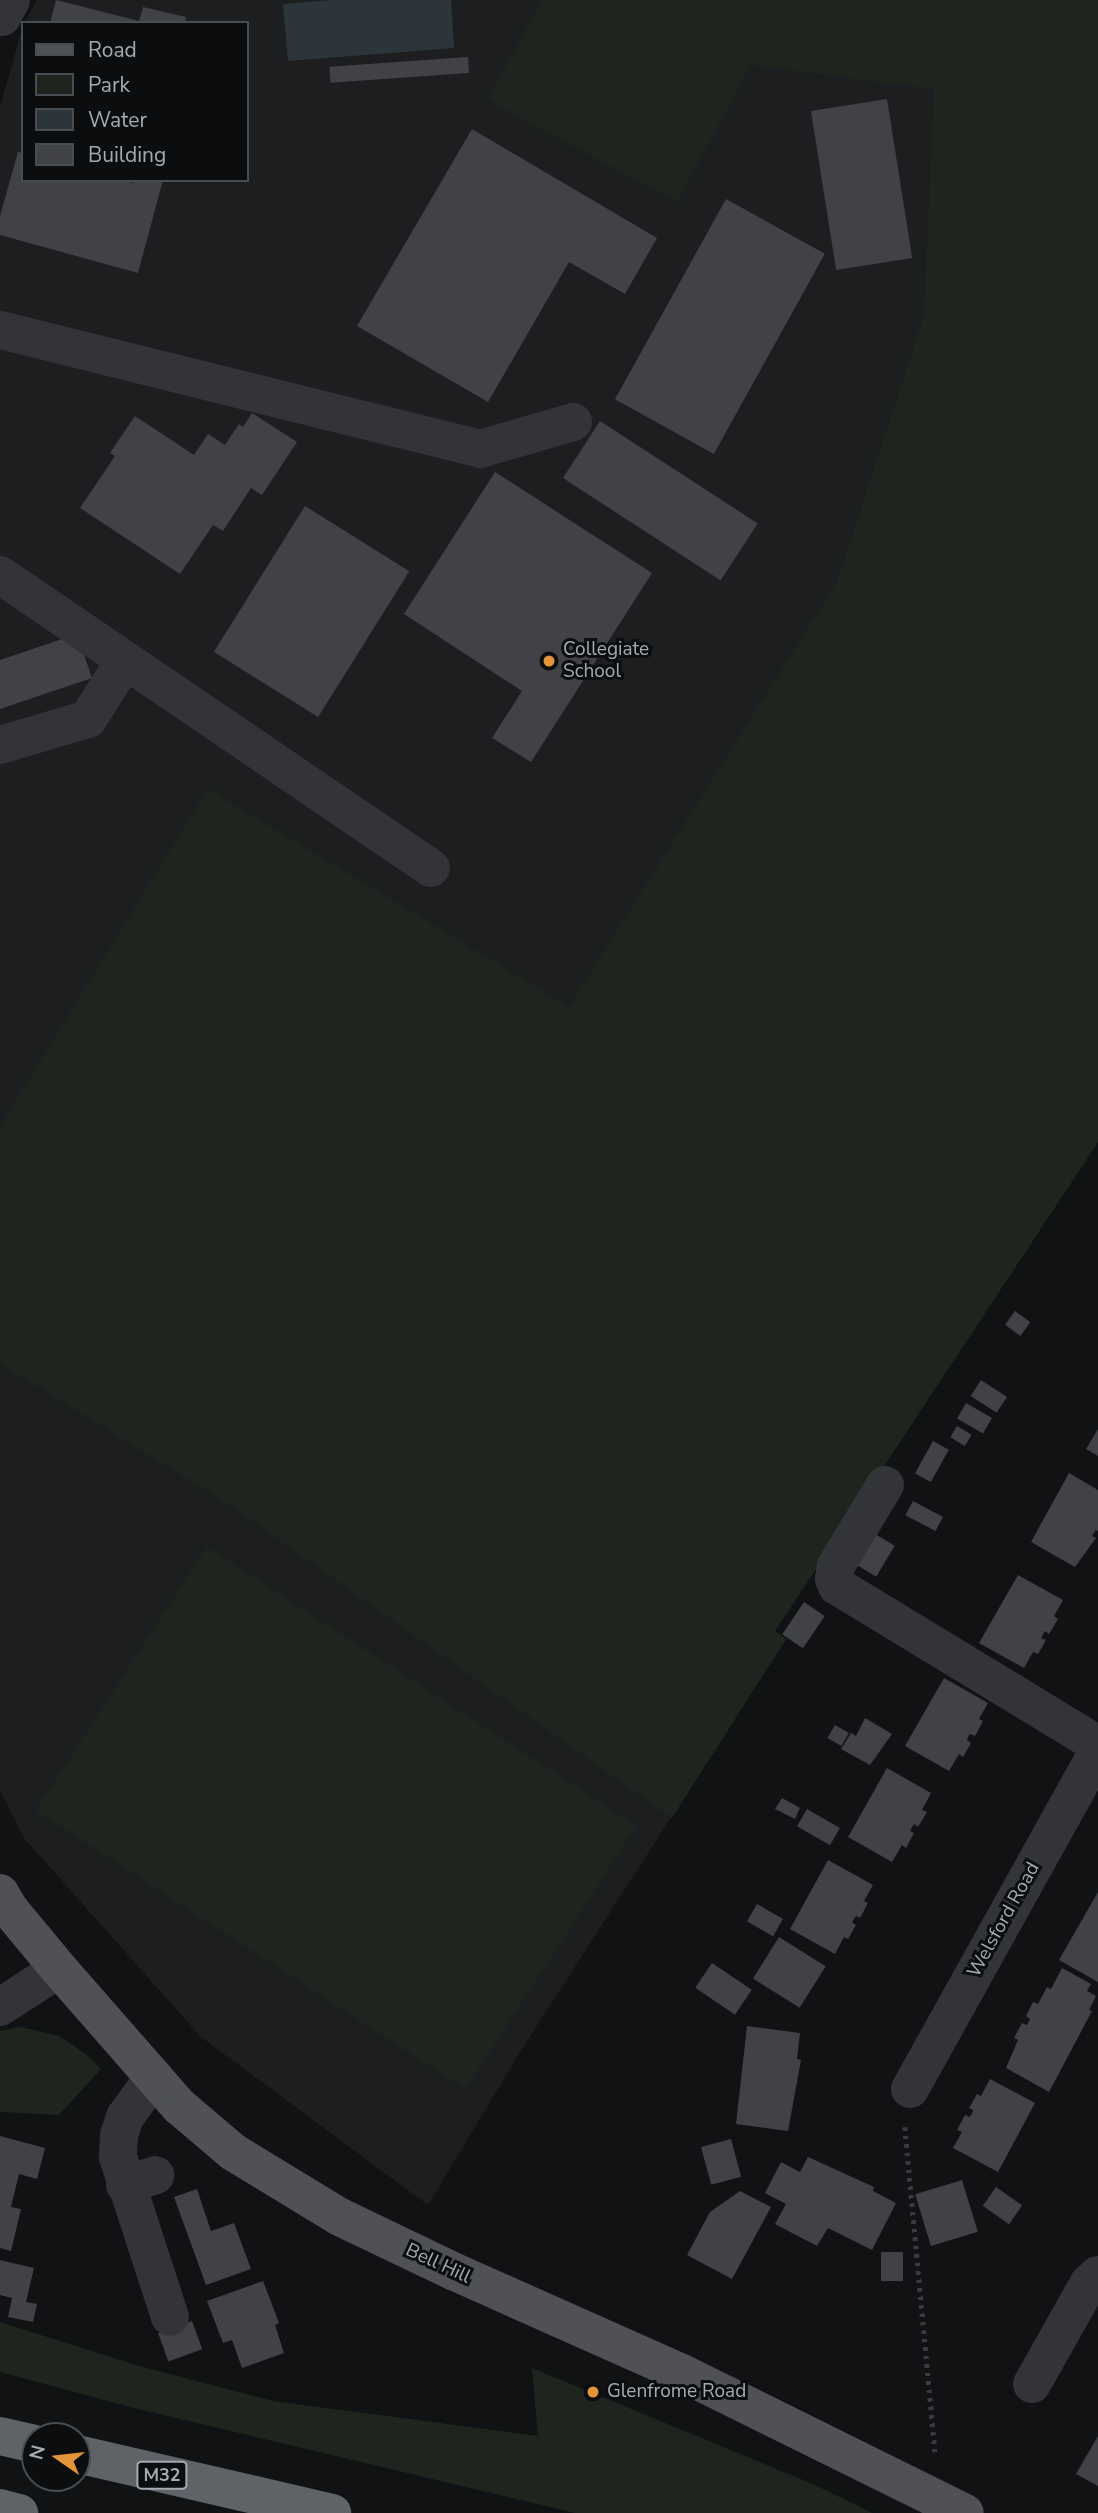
<!DOCTYPE html>
<html>
<head>
<meta charset="utf-8">
<style>
  body { margin:0 }
  #map { position:relative; width:1098px; height:2513px; overflow:hidden; background:#111213; font-family:"Nunito Sans",sans-serif }
  div>[style] { position:absolute }
  [style*='--x'] { left:calc(var(--x)*1px); top:calc(var(--y)*1px); width:calc(var(--w)*1px); rotate:calc(var(--a)*1deg) }
  .built>* { inset:0; background:#1d1e20 }
  .green>* { inset:0; background:#1e251e; transform-origin:0 0 }
  .water>* { inset:0; background:#2c353a }
  .building>* { inset:0; background:#404246; transform-origin:0 0 }
  .path>* { height:4.5px; margin-top:-2.25px; transform-origin:0; background:repeating-linear-gradient(90deg,#393b3e 0 3.5px,transparent 0 8.5px) }
  .minor>* { height:38px; margin:-19px; padding:0 19px; transform-origin:19px; border-radius:19px; background:#333437 }
  .major>* { height:38px; margin:-19px; padding:0 19px; transform-origin:19px; border-radius:19px; background:#4f5156 }
  .highway>* { height:38px; margin:-19px; padding:0 19px; transform-origin:19px; border-radius:19px; background:#5f6368 }
  .dots>* { width:19px; height:19px; translate:-50% -50%; box-sizing:border-box; border:4px solid #0c0d0e; border-radius:50% }
  span { translate:-50% -50%; white-space:nowrap; text-align:center; line-height:1.15; -webkit-text-stroke:6px #0c0d0e; paint-order:stroke }
  .shield-label span { padding:2px 5px; background:#0c0d0e; border:2px solid; border-radius:5px; -webkit-text-stroke-width:0 }
  .shield-label { font-size:18px; color:#a4aab2; font-weight:700 }
  .poi-label { font-size:19px; color:#a4aab2 }
  .left { translate:0 -50%; text-align:left }
  .street-label { font-size:19px; color:#a4aab2 }
  .legend { position:absolute; left:21px; top:21px; width:228px; height:161px; box-sizing:border-box; background:#0c0d0e; border:2px solid #494c50; margin:0; padding:9px 12px; list-style:none; font-size:21px; color:#a4aab2 }
  .legend li { display:flex; align-items:center; gap:14px; height:35px }
  .legend b { width:35px; border:2px solid #494c50 }
  .north { position:absolute; left:21px; top:2422px; width:70px; height:70px; box-sizing:border-box; background:#0c0d0e; border:2px solid #494c50; border-radius:50%; rotate:284deg; font-size:19px; font-weight:700; line-height:28px; text-align:center; color:#a4aab2 }
  .north::after { content:''; display:block; margin:auto; width:24px; height:32px; background:#e39439; clip-path:polygon(50% 0,100% 100%,50% 72%,0 100%) }
</style>
</head>
<body>
<div id="map">
  <div class="built">
    <div style="clip-path:polygon(37px 0,1098px 0,1098px 1142px,775px 1631px,786px 1639px,520px 2052px,428px 2205px,201px 2037px,24px 1838px,0 1790px,0 107px,23px 25px,23px 180px,247px 180px,247px 23px,24px 23px)"></div>
  </div>
  <div class="green">
    <div style="clip-path:polygon(542px 0,1098px 0,1098px 1142px,775px 1631px,786px 1639px,672px 1818px,230px 1505px,0 1363px,0 1127px,208px 789px,569px 1007px,837px 582px,924px 316px,934px 89px,751px 65px,677px 202px,488px 100px)"></div>
    <div style="left:207px;top:1547px;width:512px;height:314px;rotate:33deg"></div>
    <div style="clip-path:polygon(20px 2027px,60px 2036px,87px 2055px,101px 2069px,59px 2115px,0 2112px,0 2031px)"></div>
    <div style="clip-path:polygon(0 2322px,139px 2366px,273px 2401px,538px 2436px,532px 2368px,813px 2484px,872px 2513px,575px 2513px,134px 2408px,0 2372px)"></div>
  </div>
  <div class="water">
    <div style="clip-path:polygon(331px 0,451px 0,454px 48px,288px 61px,283px 4px)"></div>
  </div>
  <div class="building">
    <div style="clip-path:polygon(56px 0,139px 21px,143px 7px,186px 17px,185px 23px,50px 23px)"></div>
    <div style="left:468px;top:57px;width:16px;height:139px;rotate:86deg"></div>
    <div style="left:887px;top:99px;width:161px;height:77px;rotate:81deg"></div>
    <div style="clip-path:polygon(472px 129px,657px 238px,625px 294px,569px 262px,488px 402px,357px 326px)"></div>
    <div style="clip-path:polygon(18px 152px,23px 153px,23px 180px,124px 180px,134px 183px,135px 180px,163px 180px,138px 273px,0 235px,0 216px)"></div>
    <div style="left:726px;top:199px;width:113px;height:229px;rotate:29deg"></div>
    <div style="clip-path:polygon(252px 413px,297px 442px,262px 495px,251px 488px,223px 531px,213px 525px,180px 574px,80px 508px,115px 456px,110px 453px,135px 416px,194px 455px,208px 434px,225px 445px,239px 424px,243px 427px)"></div>
    <div style="left:600px;top:421px;width:188px;height:68px;rotate:33deg"></div>
    <div style="clip-path:polygon(495px 472px,652px 573px,531px 762px,492px 738px,522px 691px,404px 614px)"></div>
    <div style="left:305px;top:506px;width:123px;height:172px;rotate:32deg"></div>
    <div style="clip-path:polygon(77px 634px,92px 678px,0 709px,0 660px)"></div>
    <div style="left:1015px;top:1311px;width:19px;height:17px;rotate:36deg"></div>
    <div style="left:981px;top:1380px;width:31px;height:19px;rotate:33deg"></div>
    <div style="left:966px;top:1403px;width:30px;height:18px;rotate:30deg"></div>
    <div style="left:957px;top:1426px;width:17px;height:13px;rotate:31deg"></div>
    <div style="clip-path:polygon(1098px 1429px,1098px 1456px,1086px 1449px)"></div>
    <div style="left:933px;top:1441px;width:18px;height:37px;rotate:29deg"></div>
    <div style="clip-path:polygon(1069px 1473px,1098px 1490px,1098px 1531px,1096px 1530px,1092px 1536px,1096px 1538px,1075px 1567px,1031px 1542px)"></div>
    <div style="left:913px;top:1501px;width:34px;height:16px;rotate:28deg"></div>
    <div style="left:875px;top:1534px;width:23px;height:36px;rotate:31deg"></div>
    <div style="clip-path:polygon(1018px 1575px,1063px 1600px,1054px 1616px,1058px 1619px,1049px 1634px,1045px 1631px,1041px 1638px,1046px 1640px,1038px 1654px,1033px 1652px,1024px 1668px,979px 1643px)"></div>
    <div style="left:804px;top:1602px;width:25px;height:39px;rotate:34deg"></div>
    <div style="clip-path:polygon(944px 1678px,988px 1703px,979px 1719px,983px 1721px,975px 1736px,970px 1734px,968px 1737px,967px 1740px,971px 1743px,963px 1757px,959px 1754px,949px 1771px,905px 1746px)"></div>
    <div style="clip-path:polygon(865px 1718px,892px 1734px,870px 1765px,841px 1749px,851px 1733px,856px 1736px)"></div>
    <div style="left:835px;top:1725px;width:16px;height:15px;rotate:30deg"></div>
    <div style="clip-path:polygon(887px 1768px,931px 1793px,922px 1810px,927px 1812px,918px 1827px,914px 1824px,910px 1831px,914px 1833px,906px 1848px,902px 1845px,892px 1862px,848px 1837px)"></div>
    <div style="clip-path:polygon(782px 1798px,800px 1808px,795px 1819px,775px 1809px)"></div>
    <div style="left:807px;top:1809px;width:38px;height:20px;rotate:30deg"></div>
    <div style="clip-path:polygon(828px 1860px,873px 1885px,864px 1901px,868px 1903px,860px 1918px,856px 1916px,852px 1922px,856px 1925px,848px 1939px,844px 1937px,835px 1954px,790px 1929px)"></div>
    <div style="clip-path:polygon(1098px 1892px,1098px 1982px,1059px 1960px)"></div>
    <div style="left:757px;top:1904px;width:30px;height:20px;rotate:30deg"></div>
    <div style="left:779px;top:1937px;width:55px;height:49px;rotate:32deg"></div>
    <div style="left:712px;top:1963px;width:48px;height:30px;rotate:34deg"></div>
    <div style="clip-path:polygon(1062px 1968px,1091px 1984px,1087px 1991px,1096px 1996px,1089px 2010px,1092px 2011px,1049px 2092px,1006px 2068px,1018px 2040px,1014px 2038px,1022px 2023px,1027px 2025px,1030px 2019px,1026px 2016px,1033px 2002px,1038px 2004px,1047px 1987px,1051px 1989px)"></div>
    <div style="clip-path:polygon(747px 2026px,800px 2033px,797px 2059px,801px 2060px,788px 2131px,736px 2124px)"></div>
    <div style="clip-path:polygon(990px 2079px,1035px 2103px,998px 2172px,953px 2148px,962px 2132px,957px 2130px,965px 2115px,969px 2117px,972px 2114px,973px 2110px,969px 2108px,977px 2094px,981px 2096px)"></div>
    <div style="clip-path:polygon(0 2136px,45px 2148px,37px 2179px,19px 2174px,11px 2207px,21px 2209px,11px 2251px,0 2248px)"></div>
    <div style="left:731px;top:2139px;width:39px;height:31px;rotate:75deg"></div>
    <div style="clip-path:polygon(808px 2157px,874px 2187px,873px 2191px,896px 2203px,872px 2250px,828px 2228px,817px 2246px,775px 2224px,786px 2204px,765px 2193px,781px 2162px,800px 2172px)"></div>
    <div style="left:962px;top:2180px;width:54px;height:49px;rotate:73deg"></div>
    <div style="left:996px;top:2187px;width:32px;height:23px;rotate:35deg"></div>
    <div style="clip-path:polygon(197px 2189px,211px 2231px,234px 2223px,251px 2269px,206px 2285px,174px 2197px)"></div>
    <div style="clip-path:polygon(740px 2191px,771px 2207px,732px 2279px,687px 2255px,710px 2212px)"></div>
    <div style="left:881px;top:2252px;width:22px;height:29px"></div>
    <div style="clip-path:polygon(0 2260px,34px 2268px,26px 2302px,37px 2304px,33px 2322px,8px 2317px,12px 2298px,0 2295px)"></div>
    <div style="clip-path:polygon(263px 2281px,279px 2323px,275px 2325px,284px 2353px,242px 2368px,232px 2340px,223px 2343px,207px 2301px)"></div>
    <div style="left:192px;top:2321px;width:30px;height:36px;rotate:70deg"></div>
    <div style="clip-path:polygon(1098px 2436px,1098px 2486px,1076px 2474px)"></div>
  </div>
  <div class="path">
    <div style="--x:905;--y:2127;--w:327;--a:84.7"></div>
  </div>
  <div class="minor">
    <div style="--x:2;--y:17;--w:19;--a:-62"></div>
    <div style="--x:0;--y:330;--w:495;--a:13.9"></div>
    <div style="--x:480;--y:449;--w:97;--a:-16.2"></div>
    <div style="--x:0;--y:575;--w:521;--a:34.21"></div>
    <div style="--x:0;--y:745;--w:92;--a:-16.5"></div>
    <div style="--x:88;--y:719;--w:67;--a:-57.7"></div>
    <div style="--x:885;--y:1485;--w:95;--a:121.2"></div>
    <div style="--x:836;--y:1566;--w:13;--a:99"></div>
    <div style="--x:834;--y:1579;--w:8;--a:67"></div>
    <div style="--x:837;--y:1586;--w:306;--a:31.3"></div>
    <div style="--x:0;--y:2007;--w:70;--a:-32.8"></div>
    <div style="--x:154;--y:2077;--w:49;--a:125.9"></div>
    <div style="--x:125;--y:2117;--w:19;--a:108"></div>
    <div style="--x:119;--y:2135;--w:22;--a:93"></div>
    <div style="--x:118;--y:2157;--w:168;--a:72"></div>
    <div style="--x:910;--y:2089;--w:387;--a:-60.9"></div>
    <div style="--x:125;--y:2185;--w:32;--a:-18"></div>
    <div style="--x:1032;--y:2384;--w:116;--a:-60.6"></div>
    <div style="--x:1089;--y:2283;--w:12;--a:-42"></div>
  </div>
  <div class="major">
    <div style="--x:0;--y:1893;--w:20;--a:60"></div>
    <div style="--x:10;--y:1910;--w:77;--a:50.3"></div>
    <div style="--x:59;--y:1969;--w:182;--a:48.8"></div>
    <div style="--x:179;--y:2106;--w:71;--a:40.4"></div>
    <div style="--x:233;--y:2152;--w:125;--a:31.3"></div>
    <div style="--x:340;--y:2217;--w:127;--a:25.6"></div>
    <div style="--x:455;--y:2272;--w:251;--a:24"></div>
    <div style="--x:684;--y:2374;--w:313;--a:26.3"></div>
  </div>
  <div class="highway">
    <div style="--x:0;--y:2436;--w:36;--a:13"></div>
    <div style="--x:77;--y:2454;--w:262;--a:13"></div>
    <div style="--x:0;--y:2508;--w:20;--a:15"></div>
  </div>
  <div class="dots">
    <div style="left:549px;top:661px;background:#e39439"></div>
    <div style="left:593px;top:2392px;background:#e39439"></div>
  </div>
  <div class="shield-label">
    <span style="left:162px;top:2475px">M32</span>
  </div>
  <div class="poi-label">
    <span class="left" style="left:563px;top:661px">Collegiate<br>School</span>
    <span class="left" style="left:607px;top:2392px">Glenfrome Road</span>
  </div>
  <div class="street-label">
    <span style="left:1004px;top:1920px;rotate:-61deg">Welsford Road</span>
    <span style="left:438px;top:2264px;rotate:25deg">Bell Hill</span>
  </div>
  <ul class="legend">
  <li><b style="height:9px;background:#4f5156"></b>Road</li>
  <li><b style="height:19px;background:#1e251e"></b>Park</li>
  <li><b style="height:19px;background:#2c353a"></b>Water</li>
  <li><b style="height:19px;background:#404246"></b>Building</li>
  </ul>
  <div class="north">N</div>
</div>
</body>
</html>
